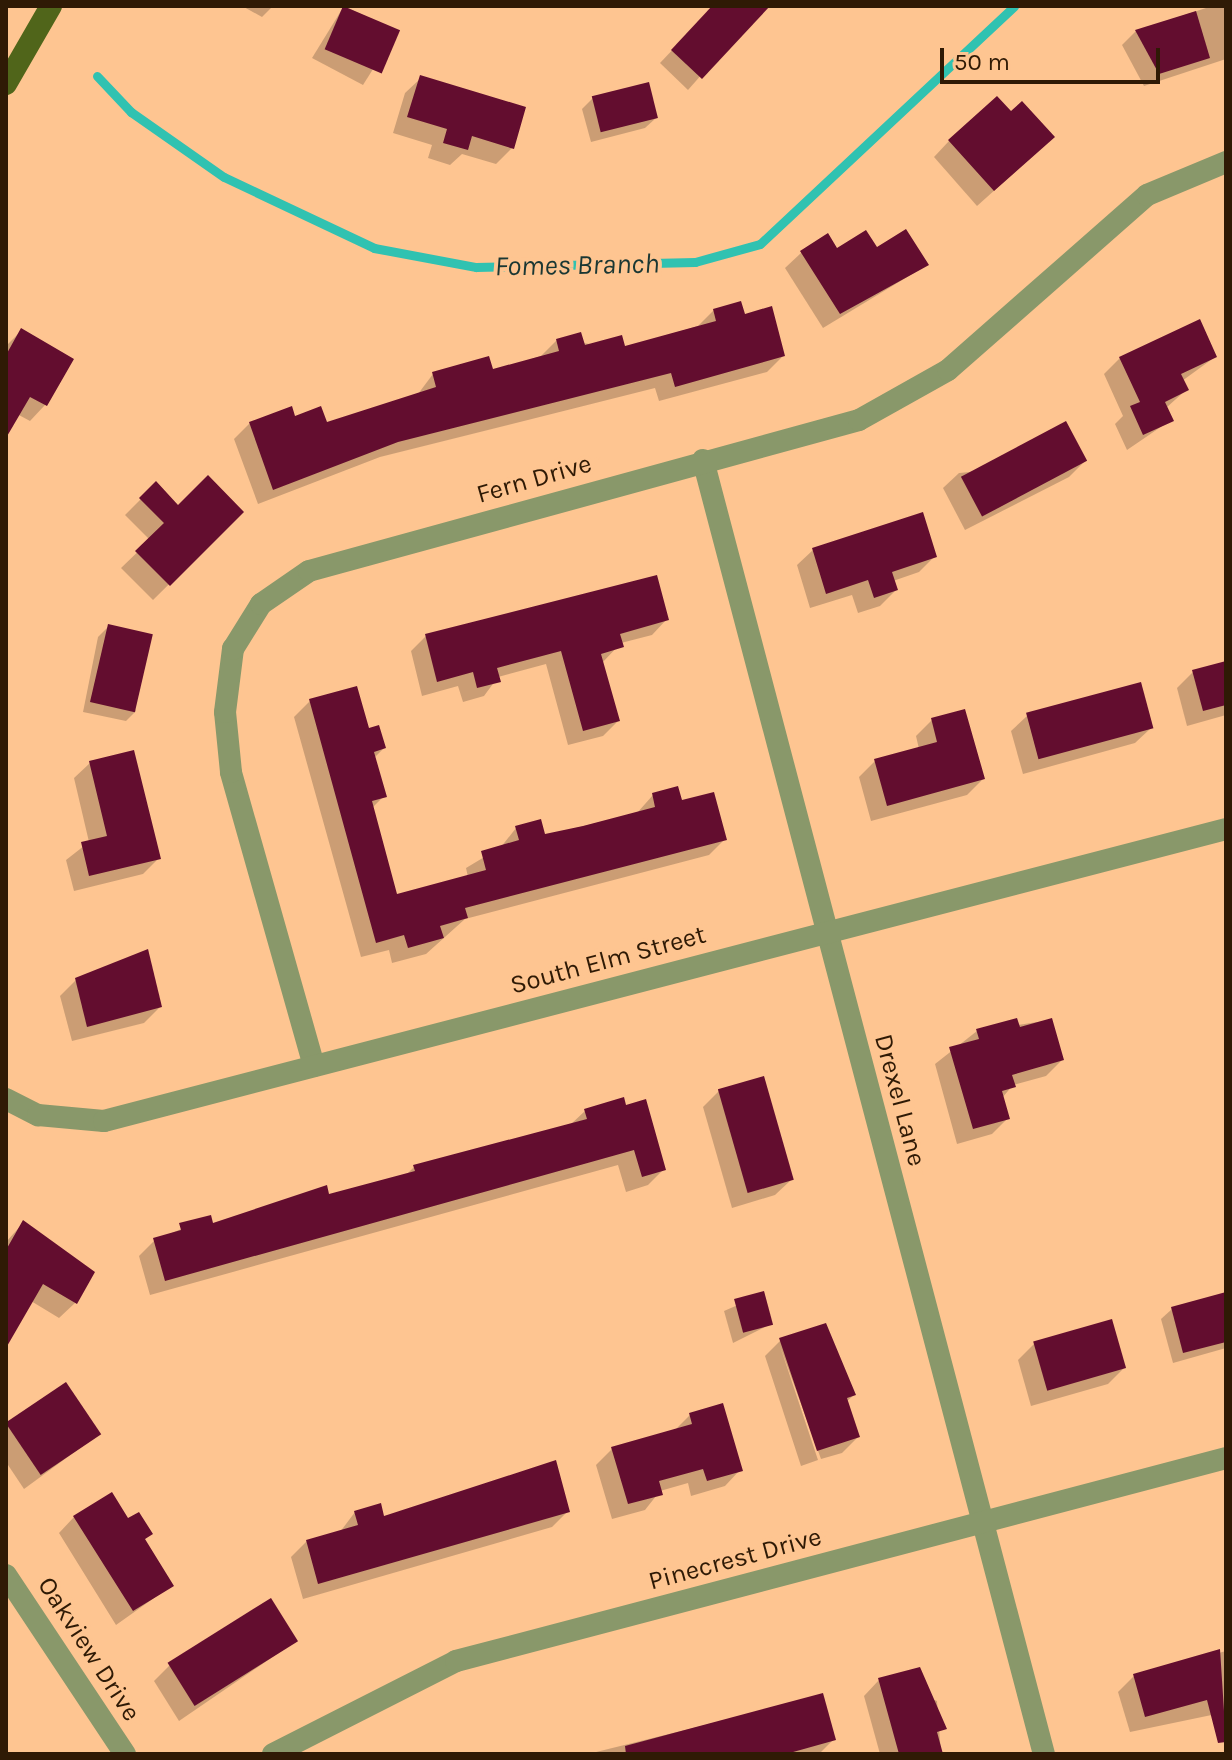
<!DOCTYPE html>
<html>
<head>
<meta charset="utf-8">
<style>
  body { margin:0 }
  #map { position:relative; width:1232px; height:1760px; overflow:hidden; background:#fec591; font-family:Karla,sans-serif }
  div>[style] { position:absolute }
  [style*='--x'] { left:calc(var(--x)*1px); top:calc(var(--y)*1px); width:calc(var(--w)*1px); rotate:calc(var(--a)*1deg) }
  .shadow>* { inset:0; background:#0003 }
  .stream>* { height:9px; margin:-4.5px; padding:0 4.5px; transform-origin:4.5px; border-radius:4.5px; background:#30c2b1 }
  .building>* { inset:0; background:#630d2f; transform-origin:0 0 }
  .minor>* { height:22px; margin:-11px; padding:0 11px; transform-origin:11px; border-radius:11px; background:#89986a }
  .primary>* { height:22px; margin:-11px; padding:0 11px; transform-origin:11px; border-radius:11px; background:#50651a }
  span { translate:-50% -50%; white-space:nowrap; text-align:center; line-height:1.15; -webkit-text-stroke:8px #fec591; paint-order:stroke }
  .street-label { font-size:26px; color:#2f1a05 }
  .water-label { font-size:28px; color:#1a3733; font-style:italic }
  .frame { position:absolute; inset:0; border:8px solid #2f1a05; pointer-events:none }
  .scale { position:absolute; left:940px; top:48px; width:220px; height:36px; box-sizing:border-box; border:4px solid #2f1a05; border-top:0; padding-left:10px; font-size:24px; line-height:28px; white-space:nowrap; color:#2f1a05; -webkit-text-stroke:6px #fec591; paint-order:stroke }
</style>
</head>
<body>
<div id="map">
  <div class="shadow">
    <div style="clip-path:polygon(242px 6px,273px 6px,262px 17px)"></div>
    <div style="clip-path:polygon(344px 6px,397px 31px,363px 85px,312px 58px)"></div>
    <div style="clip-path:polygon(714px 6px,762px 6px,688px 90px,660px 63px)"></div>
    <div style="clip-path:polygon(1212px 6px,1226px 6px,1226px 59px,1144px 86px,1122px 45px,1136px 31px)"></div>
    <div style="clip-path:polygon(421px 78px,512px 148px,496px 164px,462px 154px,450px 165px,428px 158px,432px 145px,393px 133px,405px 93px)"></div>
    <div style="clip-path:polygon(593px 98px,656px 118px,645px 128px,591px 142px,582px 109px)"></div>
    <div style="clip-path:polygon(1011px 114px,1036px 153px,977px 206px,934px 157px,949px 141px)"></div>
    <div style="clip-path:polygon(877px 250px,927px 265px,823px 328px,785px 268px,801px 253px)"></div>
    <div style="clip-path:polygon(714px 310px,783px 356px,767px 372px,659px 401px,655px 388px,380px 457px,258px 504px,234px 439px,250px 423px,325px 424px,418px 394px,433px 374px,491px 372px,541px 356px,557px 340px,624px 348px,698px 326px)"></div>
    <div style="clip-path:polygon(21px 331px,45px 405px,30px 421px,17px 414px,6px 431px,6px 346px)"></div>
    <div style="clip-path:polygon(1215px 357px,1182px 381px,1186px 390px,1166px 408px,1171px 420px,1127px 450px,1115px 424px,1123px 416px,1104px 374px,1120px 358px)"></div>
    <div style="clip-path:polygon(1085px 461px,1069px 477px,965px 530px,943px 488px,959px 473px)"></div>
    <div style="clip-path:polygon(156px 484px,178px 508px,242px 512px,153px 600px,121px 568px,150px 540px,125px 515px)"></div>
    <div style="clip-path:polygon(813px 550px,935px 556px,919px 572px,893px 581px,896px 590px,880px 606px,858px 613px,852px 595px,810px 608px,797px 565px)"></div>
    <div style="clip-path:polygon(667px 619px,652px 635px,621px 643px,602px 663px,618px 721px,603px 736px,568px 745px,546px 664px,498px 677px,484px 696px,463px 702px,458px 686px,422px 696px,411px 651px,426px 636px)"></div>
    <div style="clip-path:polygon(108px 627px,136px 711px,126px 721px,83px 712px,98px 637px)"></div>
    <div style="clip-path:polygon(1226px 663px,1226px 715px,1187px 726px,1177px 688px,1193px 672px)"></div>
    <div style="clip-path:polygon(310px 701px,384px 748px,374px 758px,384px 796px,372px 808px,396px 896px,468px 877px,466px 868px,501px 847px,516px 828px,543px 836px,637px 813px,653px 795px,681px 803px,725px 839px,709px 855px,465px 919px,426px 954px,392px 963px,389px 950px,361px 957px,294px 717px)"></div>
    <div style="clip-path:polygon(1027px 716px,1151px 728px,1135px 743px,1023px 774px,1011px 731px)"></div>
    <div style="clip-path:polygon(932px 720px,983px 779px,967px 795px,871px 821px,859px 777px,875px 761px,919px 749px,916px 736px)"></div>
    <div style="clip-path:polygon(90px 763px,159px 858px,143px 874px,74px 891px,66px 860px,89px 842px,74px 778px)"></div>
    <div style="clip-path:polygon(76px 980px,160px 1007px,144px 1023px,72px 1041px,60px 996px)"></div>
    <div style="clip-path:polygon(1051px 1020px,1062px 1060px,1046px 1076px,1013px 1085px,1002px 1098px,1008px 1118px,992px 1134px,957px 1144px,935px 1064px,977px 1031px)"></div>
    <div style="clip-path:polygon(719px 1091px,791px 1180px,775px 1195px,732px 1208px,703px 1107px)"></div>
    <div style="clip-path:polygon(585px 1111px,664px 1169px,648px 1185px,626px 1192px,618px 1165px,150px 1295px,139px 1256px,155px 1240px,210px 1217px,212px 1225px,406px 1175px,415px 1166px,570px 1125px)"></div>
    <div style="clip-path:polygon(24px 1222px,75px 1303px,59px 1318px,31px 1301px,6px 1344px,6px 1242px)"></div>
    <div style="clip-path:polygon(763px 1294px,771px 1324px,733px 1343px,724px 1311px)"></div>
    <div style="clip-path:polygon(1226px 1294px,1226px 1348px,1173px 1363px,1161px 1319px,1172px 1309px)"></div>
    <div style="clip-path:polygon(781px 1340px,854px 1395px,846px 1402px,858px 1437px,842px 1453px,821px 1459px,780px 1346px,818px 1460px,801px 1466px,765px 1356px)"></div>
    <div style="clip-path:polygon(1034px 1344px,1124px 1368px,1108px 1384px,1031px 1406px,1018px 1360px)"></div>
    <div style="clip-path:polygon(65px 1385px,99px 1434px,24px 1489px,6px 1462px,6px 1426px)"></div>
    <div style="clip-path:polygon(690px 1415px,740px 1470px,725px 1486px,691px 1496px,688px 1483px,660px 1491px,645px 1510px,612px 1519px,596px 1465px,612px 1449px,674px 1431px)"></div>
    <div style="clip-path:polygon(568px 1511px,552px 1527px,303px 1599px,291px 1557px,307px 1541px,340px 1532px,355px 1512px,383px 1519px)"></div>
    <div style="clip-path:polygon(74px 1517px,127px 1521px,150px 1534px,143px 1541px,171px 1586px,116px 1625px,59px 1533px)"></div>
    <div style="clip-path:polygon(296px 1641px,179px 1721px,154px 1681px,170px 1665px)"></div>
    <div style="clip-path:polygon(1226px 1651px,1226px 1712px,1130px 1732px,1118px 1692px,1134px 1676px)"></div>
    <div style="clip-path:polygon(879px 1680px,937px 1701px,941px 1754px,880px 1754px,864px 1696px)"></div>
    <div style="clip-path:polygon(822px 1696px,834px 1739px,819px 1754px,588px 1754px)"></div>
  </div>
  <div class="stream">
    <div style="--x:97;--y:76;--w:50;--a:46.6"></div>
    <div style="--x:131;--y:112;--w:113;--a:35"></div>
    <div style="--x:224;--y:177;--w:166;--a:25.3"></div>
    <div style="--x:374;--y:248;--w:104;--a:10.6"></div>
    <div style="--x:476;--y:267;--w:219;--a:-1.3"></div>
    <div style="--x:695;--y:262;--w:67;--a:-15.5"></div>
    <div style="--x:760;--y:244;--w:348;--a:-43.1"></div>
  </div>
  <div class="building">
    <div style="left:343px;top:6px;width:62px;height:47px;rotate:23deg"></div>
    <div style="clip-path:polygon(712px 6px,770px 6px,702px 79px,671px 50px)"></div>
    <div style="clip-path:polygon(1196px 11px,1210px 58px,1159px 74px,1135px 30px)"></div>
    <div style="clip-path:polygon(420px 75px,526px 107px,514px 149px,472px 136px,468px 150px,443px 143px,447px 129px,407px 117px)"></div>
    <div style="left:649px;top:82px;width:37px;height:59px;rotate:76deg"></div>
    <div style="clip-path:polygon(997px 96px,1011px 111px,1022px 101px,1055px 137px,994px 191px,948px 140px)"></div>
    <div style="clip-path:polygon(906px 229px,929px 265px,840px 314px,800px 251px,828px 233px,837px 248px,866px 230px,877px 247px)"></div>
    <div style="clip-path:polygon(741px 301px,745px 314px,772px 306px,785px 356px,675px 387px,671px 373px,398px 442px,273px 490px,249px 422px,292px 406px,295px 416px,321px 406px,327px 422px,436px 387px,432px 372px,489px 356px,493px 369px,559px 351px,556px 339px,581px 332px,585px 345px,622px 335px,625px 346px,716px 321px,713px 309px)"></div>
    <div style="clip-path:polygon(1200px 319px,1217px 357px,1181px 374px,1189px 390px,1165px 402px,1174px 421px,1143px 435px,1130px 406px,1140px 402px,1119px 357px)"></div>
    <div style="clip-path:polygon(21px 328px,74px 359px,47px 406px,30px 397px,6px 438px,6px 355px)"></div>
    <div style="left:1066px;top:421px;width:45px;height:119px;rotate:62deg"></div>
    <div style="clip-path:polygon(208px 475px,244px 512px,170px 586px,135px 551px,164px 523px,139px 498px,156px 481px,178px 505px)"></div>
    <div style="clip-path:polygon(923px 512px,937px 557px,892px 572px,898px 590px,874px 598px,868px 580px,826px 594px,812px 548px)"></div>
    <div style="clip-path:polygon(657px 575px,669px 620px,620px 634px,624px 647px,601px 654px,620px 721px,583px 731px,561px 651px,497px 668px,501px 682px,477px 688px,473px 672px,437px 682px,425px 634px)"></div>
    <div style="left:108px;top:624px;width:46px;height:80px;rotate:13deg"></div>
    <div style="clip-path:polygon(1226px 661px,1226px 705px,1203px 711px,1192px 670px)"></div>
    <div style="left:1141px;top:682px;width:48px;height:119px;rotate:75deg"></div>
    <div style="clip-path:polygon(357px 686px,369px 728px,379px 725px,386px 748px,374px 752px,387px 797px,372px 801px,397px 894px,486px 870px,481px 851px,519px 840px,515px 826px,541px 819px,545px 834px,583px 826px,655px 807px,652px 793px,678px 786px,682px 800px,714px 792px,727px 840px,465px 908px,468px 918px,440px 926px,444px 938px,408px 948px,404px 935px,376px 943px,309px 699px)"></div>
    <div style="clip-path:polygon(965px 709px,985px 779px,887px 806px,874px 759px,937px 742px,931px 718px)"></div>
    <div style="clip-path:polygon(134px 750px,161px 859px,89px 876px,81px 842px,107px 836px,89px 761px)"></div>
    <div style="clip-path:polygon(148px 949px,162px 1007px,87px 1027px,75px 978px)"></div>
    <div style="clip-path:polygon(1017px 1018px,1020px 1027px,1052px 1018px,1064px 1060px,1012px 1075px,1016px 1087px,1002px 1091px,1010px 1119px,973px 1129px,949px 1047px,979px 1039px,976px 1029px)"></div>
    <div style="left:764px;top:1076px;width:108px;height:48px;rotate:74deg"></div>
    <div style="clip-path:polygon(624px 1097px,626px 1105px,646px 1099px,666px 1170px,642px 1177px,634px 1150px,165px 1281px,153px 1238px,181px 1230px,179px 1223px,211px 1215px,213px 1223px,327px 1185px,329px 1194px,415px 1171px,413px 1165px,587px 1119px,584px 1109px)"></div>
    <div style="clip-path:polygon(23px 1220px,95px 1272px,77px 1304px,43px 1284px,6px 1348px,6px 1250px)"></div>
    <div style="left:764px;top:1291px;width:35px;height:31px;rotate:75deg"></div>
    <div style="clip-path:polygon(1226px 1292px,1226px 1342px,1183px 1353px,1171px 1307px)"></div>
    <div style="left:1112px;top:1319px;width:51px;height:82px;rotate:74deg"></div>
    <div style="clip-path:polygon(826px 1323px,856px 1395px,847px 1398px,860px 1437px,817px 1451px,779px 1338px)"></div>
    <div style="left:66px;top:1382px;width:63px;height:73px;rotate:56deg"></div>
    <div style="clip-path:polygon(723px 1403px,743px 1471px,707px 1481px,703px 1469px,659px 1481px,663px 1495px,628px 1504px,611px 1447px,692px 1424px,689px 1413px)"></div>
    <div style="clip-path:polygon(556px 1460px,570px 1512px,318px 1584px,306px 1540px,358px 1525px,354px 1511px,381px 1503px,384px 1516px)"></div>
    <div style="clip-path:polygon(112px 1492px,128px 1518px,139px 1512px,153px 1534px,145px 1539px,174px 1586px,133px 1611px,73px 1516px)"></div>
    <div style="left:271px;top:1598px;width:51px;height:122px;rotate:58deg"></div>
    <div style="clip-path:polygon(1220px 1649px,1226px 1742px,1218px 1743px,1207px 1700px,1145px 1717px,1133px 1674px)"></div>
    <div style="clip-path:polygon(920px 1667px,947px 1729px,937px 1732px,943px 1754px,899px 1754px,878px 1678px)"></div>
    <div style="clip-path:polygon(823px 1693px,836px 1740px,786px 1754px,626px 1754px,625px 1746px)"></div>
  </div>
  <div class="minor">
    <div style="--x:703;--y:460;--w:1338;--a:75.24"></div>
    <div style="--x:314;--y:1066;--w:305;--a:-105.8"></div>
    <div style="--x:231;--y:772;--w:60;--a:-95.7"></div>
    <div style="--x:225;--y:712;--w:64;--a:-82.8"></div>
    <div style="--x:233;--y:649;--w:53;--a:-58.1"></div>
    <div style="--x:261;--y:604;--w:58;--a:-34.5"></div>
    <div style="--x:309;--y:571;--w:570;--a:-15.35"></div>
    <div style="--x:859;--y:420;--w:102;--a:-29.3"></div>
    <div style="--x:948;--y:370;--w:265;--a:-41.3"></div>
    <div style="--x:1147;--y:195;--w:86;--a:-22.7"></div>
    <div style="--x:6;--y:1099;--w:36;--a:27"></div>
    <div style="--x:38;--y:1115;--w:66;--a:5.2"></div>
    <div style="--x:104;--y:1121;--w:1159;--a:-14.59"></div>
    <div style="--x:6;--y:1575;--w:215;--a:56.4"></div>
    <div style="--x:273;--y:1754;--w:205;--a:-26.9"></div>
    <div style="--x:456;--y:1661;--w:796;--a:-14.77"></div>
  </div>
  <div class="primary">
    <div style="--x:6;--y:84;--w:90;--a:-60"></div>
  </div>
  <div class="street-label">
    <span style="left:534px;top:479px;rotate:-16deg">Fern Drive</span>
    <span style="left:608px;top:960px;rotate:-15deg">South Elm Street</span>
    <span style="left:900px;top:1100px;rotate:75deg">Drexel Lane</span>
    <span style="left:735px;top:1559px;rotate:-15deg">Pinecrest Drive</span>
    <span style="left:89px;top:1649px;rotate:57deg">Oakview Drive</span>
  </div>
  <div class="water-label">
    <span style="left:577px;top:265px;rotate:-1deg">Fomes Branch</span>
  </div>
  <div class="frame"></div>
  <div class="scale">50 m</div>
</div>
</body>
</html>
